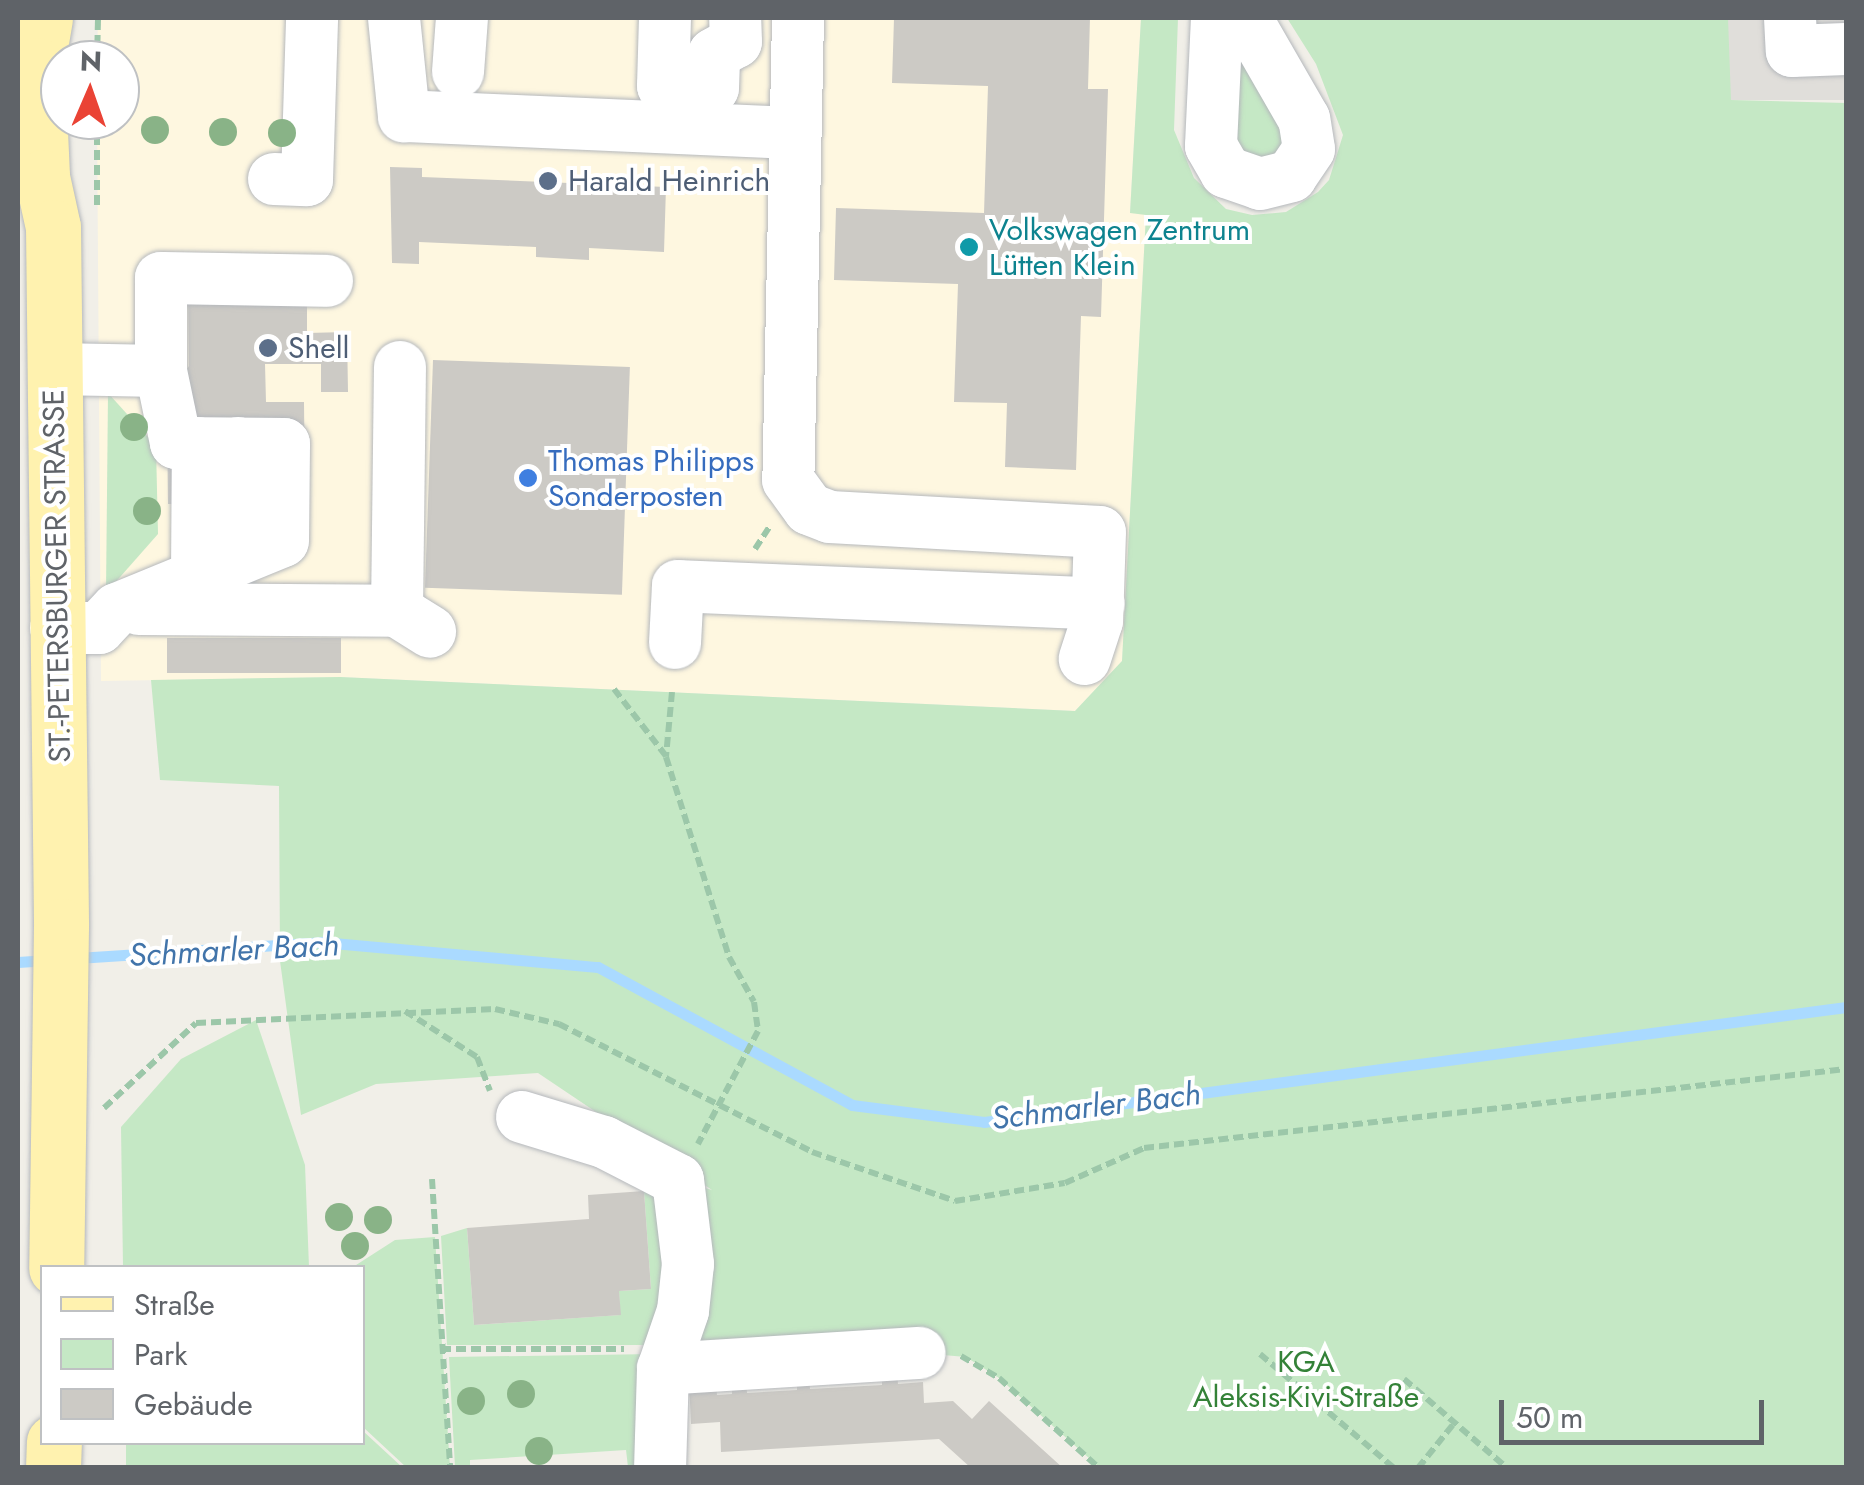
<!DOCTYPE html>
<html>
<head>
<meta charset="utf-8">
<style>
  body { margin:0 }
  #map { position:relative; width:1864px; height:1485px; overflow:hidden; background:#f1efe8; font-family:Jost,sans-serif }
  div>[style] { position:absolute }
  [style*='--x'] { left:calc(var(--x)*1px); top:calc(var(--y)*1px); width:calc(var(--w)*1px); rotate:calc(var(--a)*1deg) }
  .commercial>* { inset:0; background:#fef7e0 }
  .industrial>* { inset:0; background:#e0deda; transform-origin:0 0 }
  .green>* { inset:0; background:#c5e8c5 }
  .stream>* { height:11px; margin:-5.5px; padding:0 5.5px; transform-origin:5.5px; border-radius:5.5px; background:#aadaff }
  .building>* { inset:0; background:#cccac5; transform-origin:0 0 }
  .path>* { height:6px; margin-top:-3px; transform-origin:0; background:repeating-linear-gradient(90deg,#9cc7a9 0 10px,transparent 0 15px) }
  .roads { filter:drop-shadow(0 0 2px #b5b8bc) drop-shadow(0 0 2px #b5b8bc) }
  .minor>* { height:52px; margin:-26px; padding:0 26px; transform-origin:26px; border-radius:26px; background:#fff }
  .major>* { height:55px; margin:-27.5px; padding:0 27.5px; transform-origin:27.5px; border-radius:27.5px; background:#fff2af }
  .tram>* { height:2.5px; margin:-1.25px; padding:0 1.25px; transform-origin:1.25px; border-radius:1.25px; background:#b6b7b8 }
  .trees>* { width:28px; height:28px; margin:-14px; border-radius:50%; background:#89b387 }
  .dots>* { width:28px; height:28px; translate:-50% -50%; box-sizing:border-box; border:5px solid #fff; border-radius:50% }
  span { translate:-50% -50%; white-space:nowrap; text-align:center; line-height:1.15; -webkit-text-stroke:8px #fff; paint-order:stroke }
  .service-label { font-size:30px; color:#4e5e75 }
  .left { translate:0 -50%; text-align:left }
  .culture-label { font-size:30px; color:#0d838f }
  .shop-label { font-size:30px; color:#366cbe }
  .street-label { font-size:30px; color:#5f6368 }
  .park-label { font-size:30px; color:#348238 }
  .water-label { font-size:32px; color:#4174aa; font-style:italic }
  .frame { position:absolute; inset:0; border:20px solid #5f6368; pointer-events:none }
  .legend { position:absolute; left:40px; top:1265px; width:325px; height:180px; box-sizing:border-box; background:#fff; border:2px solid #bfc1c3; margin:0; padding:12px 18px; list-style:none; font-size:30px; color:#5f6368 }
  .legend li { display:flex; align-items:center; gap:20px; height:50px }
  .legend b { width:50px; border:2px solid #bfc1c3 }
  .north { position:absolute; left:40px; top:40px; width:100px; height:100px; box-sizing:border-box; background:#fff; border:2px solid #bfc1c3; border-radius:50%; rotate:2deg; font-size:28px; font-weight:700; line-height:40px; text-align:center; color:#5f6368 }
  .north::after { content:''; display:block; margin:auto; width:35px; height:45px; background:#ea4335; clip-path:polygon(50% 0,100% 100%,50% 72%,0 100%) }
  .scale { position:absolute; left:1499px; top:1400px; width:265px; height:45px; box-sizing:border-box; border:5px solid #5f6368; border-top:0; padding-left:12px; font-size:30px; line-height:35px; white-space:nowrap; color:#5f6368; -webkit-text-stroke:8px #fff; paint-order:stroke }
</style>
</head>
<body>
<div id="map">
  <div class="commercial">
    <div style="clip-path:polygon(98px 18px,1141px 18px,1130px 212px,1146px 214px,1122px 661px,1075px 711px,340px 677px,101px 681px,97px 120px,120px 120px,120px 60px,97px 60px)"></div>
  </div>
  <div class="industrial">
    <div style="left:1728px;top:18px;width:118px;height:82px"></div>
  </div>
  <div class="green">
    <div style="clip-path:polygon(1141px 18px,1178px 18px,1174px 130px,1194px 178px,1226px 209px,1252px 215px,1286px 212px,1318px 192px,1329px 180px,1343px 135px,1316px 64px,1287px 18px,1728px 18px,1731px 100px,1846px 103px,1846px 1467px,1099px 1467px,999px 1378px,966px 1357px,920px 1353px,656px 1354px,651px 1467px,628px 1467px,626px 1450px,470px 1460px,470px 1467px,455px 1467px,449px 1357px,655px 1354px,678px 1180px,712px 1190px,538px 1073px,376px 1084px,301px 1115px,280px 961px,279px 786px,160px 780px,151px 680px,340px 677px,1075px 711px,1122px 661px,1146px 215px,1130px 213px)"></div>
    <div style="clip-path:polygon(1242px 51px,1285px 125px,1283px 163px,1235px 157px,1231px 87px)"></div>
    <div style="clip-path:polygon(108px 393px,156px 446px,158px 534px,106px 593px)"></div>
    <div style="clip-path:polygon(256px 1020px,305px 1165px,309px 1267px,123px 1267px,121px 1127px,181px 1059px)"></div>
    <div style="clip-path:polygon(670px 1188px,657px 1345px,447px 1345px,441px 1236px,467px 1228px,474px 1325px,620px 1315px,619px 1291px,651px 1289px,644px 1191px)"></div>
    <div style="clip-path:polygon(435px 1237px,450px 1467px,406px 1467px,363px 1427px,362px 1268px,353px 1267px,395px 1240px)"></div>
    <div style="clip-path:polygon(363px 1431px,402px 1467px,126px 1467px,126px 1443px,362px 1442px)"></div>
  </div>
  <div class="stream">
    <div style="--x:77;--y:958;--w:246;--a:-3.7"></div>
    <div style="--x:322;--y:942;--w:277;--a:5.2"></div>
    <div style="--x:598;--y:967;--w:289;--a:28.5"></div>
    <div style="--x:852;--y:1105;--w:133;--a:7.3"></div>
    <div style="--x:984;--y:1122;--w:870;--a:-7.6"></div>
    <div style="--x:18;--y:962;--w:30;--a:-4"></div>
  </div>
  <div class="building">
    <div style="clip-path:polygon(894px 18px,1090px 18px,1088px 89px,1108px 89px,1101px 317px,1081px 316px,1076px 470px,1005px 467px,1007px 403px,954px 402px,958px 284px,834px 280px,836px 208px,984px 213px,988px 86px,892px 83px)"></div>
    <div style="clip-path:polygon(390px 167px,422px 168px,422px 177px,666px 187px,664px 252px,589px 248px,589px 260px,536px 257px,536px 247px,419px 242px,419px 264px,392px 263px)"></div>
    <div style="clip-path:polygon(307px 285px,307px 333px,347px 332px,348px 392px,321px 392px,321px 364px,265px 364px,266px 402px,304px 402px,305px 503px,168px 504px,167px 403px,189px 366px,188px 286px)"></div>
    <div style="left:433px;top:360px;width:197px;height:228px;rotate:2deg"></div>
    <div style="left:341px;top:638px;width:35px;height:174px;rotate:90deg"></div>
    <div style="clip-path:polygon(644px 1191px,651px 1289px,619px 1291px,621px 1315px,474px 1325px,467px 1228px,589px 1219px,588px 1195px)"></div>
    <div style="clip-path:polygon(897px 1370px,898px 1384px,923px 1382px,924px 1403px,953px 1401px,972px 1419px,989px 1401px,1063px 1468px,971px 1468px,939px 1439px,721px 1452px,720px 1422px,691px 1424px,689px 1381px,716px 1380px,717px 1395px,732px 1394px,732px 1376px,746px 1376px,747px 1393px,797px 1390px,797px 1375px,809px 1374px,810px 1389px,882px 1385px,882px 1371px)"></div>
  </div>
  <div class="path">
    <div style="--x:97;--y:60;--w:42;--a:-88.6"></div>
    <div style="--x:97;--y:120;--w:87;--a:90"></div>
    <div style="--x:755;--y:549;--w:27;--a:-57"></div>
    <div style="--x:614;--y:689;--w:85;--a:52.2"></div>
    <div style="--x:672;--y:692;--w:65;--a:95.3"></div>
    <div style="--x:666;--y:757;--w:210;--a:72.5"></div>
    <div style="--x:729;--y:957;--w:51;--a:60.9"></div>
    <div style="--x:754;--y:1002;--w:29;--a:82"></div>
    <div style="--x:758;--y:1031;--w:128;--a:118"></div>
    <div style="--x:405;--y:1011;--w:85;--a:32.6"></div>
    <div style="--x:477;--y:1057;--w:36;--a:69"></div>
    <div style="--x:104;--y:1108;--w:125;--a:-42.7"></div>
    <div style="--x:196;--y:1023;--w:299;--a:-2.7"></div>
    <div style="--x:495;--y:1009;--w:66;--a:13.2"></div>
    <div style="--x:559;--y:1024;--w:284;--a:26.8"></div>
    <div style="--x:812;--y:1152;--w:151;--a:18.9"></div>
    <div style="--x:955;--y:1201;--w:111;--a:-9.3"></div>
    <div style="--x:1065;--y:1183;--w:86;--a:-23.9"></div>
    <div style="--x:1144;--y:1148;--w:706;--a:-6.42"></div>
    <div style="--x:432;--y:1179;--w:290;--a:86.4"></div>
    <div style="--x:441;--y:1349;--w:183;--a:0"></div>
    <div style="--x:1260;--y:1354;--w:176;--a:40.4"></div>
    <div style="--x:961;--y:1356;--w:44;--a:30.1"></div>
    <div style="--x:999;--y:1378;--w:135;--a:42"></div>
    <div style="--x:1404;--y:1379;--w:136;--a:40.8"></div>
    <div style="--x:1418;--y:1468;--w:59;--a:-51.2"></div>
  </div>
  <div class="roads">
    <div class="minor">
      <div style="--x:394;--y:18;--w:99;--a:84.2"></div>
      <div style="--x:404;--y:116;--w:391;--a:2.5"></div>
      <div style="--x:665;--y:18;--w:68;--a:91.7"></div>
      <div style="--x:663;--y:86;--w:50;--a:2.3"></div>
      <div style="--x:713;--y:88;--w:34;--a:-88"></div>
      <div style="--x:714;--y:54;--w:25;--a:-29"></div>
      <div style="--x:736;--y:42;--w:24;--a:-92"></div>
      <div style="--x:798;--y:18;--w:462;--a:91.2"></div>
      <div style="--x:788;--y:480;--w:36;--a:54"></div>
      <div style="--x:809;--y:509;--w:22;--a:21"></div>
      <div style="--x:830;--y:517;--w:270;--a:3.2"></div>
      <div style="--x:1100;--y:532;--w:89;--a:91.9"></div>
      <div style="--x:1097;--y:621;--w:40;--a:108"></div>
      <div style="--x:1217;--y:18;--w:128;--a:92.7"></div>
      <div style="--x:1211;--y:146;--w:30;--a:60"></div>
      <div style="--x:1226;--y:172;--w:36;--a:19"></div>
      <div style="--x:1260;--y:184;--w:32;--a:-14"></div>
      <div style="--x:1291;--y:176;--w:32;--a:-56"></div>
      <div style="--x:1309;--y:149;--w:30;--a:-99"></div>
      <div style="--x:1304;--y:119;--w:116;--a:-119.9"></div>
      <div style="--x:1790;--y:18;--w:33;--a:87"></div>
      <div style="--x:1792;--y:51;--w:54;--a:-2.1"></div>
      <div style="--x:458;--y:72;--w:54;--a:-85.8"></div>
      <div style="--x:274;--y:179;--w:33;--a:2"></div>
      <div style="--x:307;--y:180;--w:162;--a:-88.2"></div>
      <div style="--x:55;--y:369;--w:106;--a:1.1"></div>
      <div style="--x:161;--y:371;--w:93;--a:-90"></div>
      <div style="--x:161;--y:278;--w:166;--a:1"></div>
      <div style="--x:237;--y:559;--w:116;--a:-89.5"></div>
      <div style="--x:197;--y:576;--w:133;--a:-89.6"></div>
      <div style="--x:139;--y:609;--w:258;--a:0.4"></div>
      <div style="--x:397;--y:611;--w:39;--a:32"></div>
      <div style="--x:397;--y:611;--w:244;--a:-89.3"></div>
      <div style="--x:56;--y:628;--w:43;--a:0"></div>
      <div style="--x:99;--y:628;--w:26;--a:-47"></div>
      <div style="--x:117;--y:609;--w:179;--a:-22.3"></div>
      <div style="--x:283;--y:541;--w:97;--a:-89.4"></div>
      <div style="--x:284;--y:444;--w:108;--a:-179.5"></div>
      <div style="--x:176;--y:443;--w:74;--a:-101.8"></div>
      <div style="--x:675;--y:643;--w:57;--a:-87"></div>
      <div style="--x:678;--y:586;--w:421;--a:2.4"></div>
      <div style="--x:522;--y:1117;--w:86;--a:17"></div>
      <div style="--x:604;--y:1142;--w:83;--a:27.2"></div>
      <div style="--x:678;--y:1180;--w:85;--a:83.2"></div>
      <div style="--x:688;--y:1264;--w:47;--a:96.1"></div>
      <div style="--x:683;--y:1311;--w:61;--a:109"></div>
      <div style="--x:663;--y:1369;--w:99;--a:91.7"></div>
      <div style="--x:663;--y:1369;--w:257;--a:-3.6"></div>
    </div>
    <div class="major">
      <div style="--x:45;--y:18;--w:48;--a:99.7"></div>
      <div style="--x:37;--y:65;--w:112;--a:87.4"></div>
      <div style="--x:42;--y:177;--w:51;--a:77.6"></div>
      <div style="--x:53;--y:227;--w:699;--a:89.34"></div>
      <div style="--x:61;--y:926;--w:342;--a:90.8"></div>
      <div style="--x:53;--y:1468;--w:26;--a:-88"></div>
    </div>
  </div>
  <div class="tram">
    <div style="--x:18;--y:724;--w:341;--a:90"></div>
  </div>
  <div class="trees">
    <div style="left:155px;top:130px"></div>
    <div style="left:223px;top:132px"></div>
    <div style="left:282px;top:133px"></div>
    <div style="left:134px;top:427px"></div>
    <div style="left:147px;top:511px"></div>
    <div style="left:339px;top:1217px"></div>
    <div style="left:378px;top:1220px"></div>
    <div style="left:355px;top:1246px"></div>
    <div style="left:521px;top:1394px"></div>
    <div style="left:471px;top:1401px"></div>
    <div style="left:539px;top:1451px"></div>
  </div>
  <div class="dots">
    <div style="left:548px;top:181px;background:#5c6f8a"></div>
    <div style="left:969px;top:247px;background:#0f9aa8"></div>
    <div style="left:268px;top:348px;background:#5c6f8a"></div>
    <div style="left:528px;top:478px;background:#3f7fe0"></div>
  </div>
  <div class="service-label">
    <span class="left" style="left:568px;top:181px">Harald Heinrich</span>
    <span class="left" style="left:288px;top:348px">Shell</span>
  </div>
  <div class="culture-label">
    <span class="left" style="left:989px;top:247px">Volkswagen Zentrum<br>Lütten Klein</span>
  </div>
  <div class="shop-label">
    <span class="left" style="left:548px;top:478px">Thomas Philipps<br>Sonderposten</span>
  </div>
  <div class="street-label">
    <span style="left:57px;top:576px;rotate:-91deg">ST.-PETERSBURGER STRASSE</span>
  </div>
  <div class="park-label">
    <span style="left:1306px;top:1379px">KGA<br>Aleksis-Kivi-Straße</span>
  </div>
  <div class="water-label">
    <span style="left:234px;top:950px;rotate:-3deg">Schmarler Bach</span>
    <span style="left:1096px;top:1106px;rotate:-7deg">Schmarler Bach</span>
  </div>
  <div class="frame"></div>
  <ul class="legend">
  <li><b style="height:12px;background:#fff2af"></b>Straße</li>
  <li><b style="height:28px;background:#c5e8c5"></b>Park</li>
  <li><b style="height:28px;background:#cccac5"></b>Gebäude</li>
  </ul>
  <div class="north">N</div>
  <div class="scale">50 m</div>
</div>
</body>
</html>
